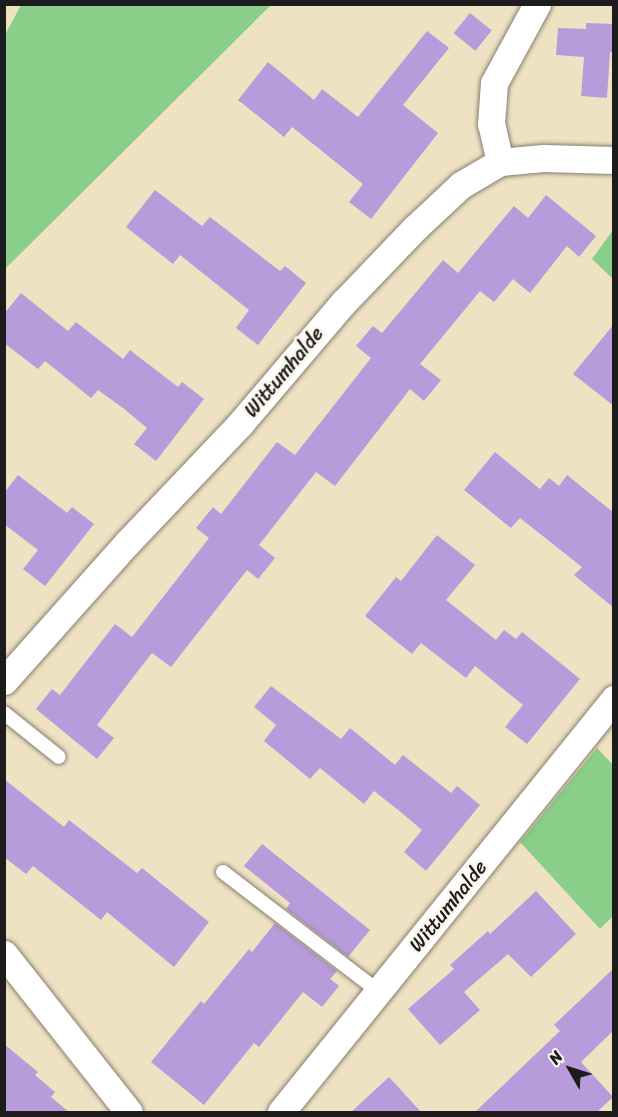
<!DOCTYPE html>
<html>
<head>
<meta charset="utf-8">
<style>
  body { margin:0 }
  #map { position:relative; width:618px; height:1117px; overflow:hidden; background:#efe2c3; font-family:Sriracha,sans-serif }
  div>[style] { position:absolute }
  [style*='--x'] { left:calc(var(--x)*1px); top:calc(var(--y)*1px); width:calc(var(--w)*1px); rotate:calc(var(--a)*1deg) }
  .green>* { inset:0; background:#89ce89 }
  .building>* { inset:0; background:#b79bda; transform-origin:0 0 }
  .roads { filter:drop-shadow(0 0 2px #867f70) drop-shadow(0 0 2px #867f70) }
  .service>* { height:14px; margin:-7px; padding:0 7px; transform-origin:7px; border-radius:7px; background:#fff }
  .minor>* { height:27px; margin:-13.5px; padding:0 13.5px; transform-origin:13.5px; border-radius:13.5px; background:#fff }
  span { translate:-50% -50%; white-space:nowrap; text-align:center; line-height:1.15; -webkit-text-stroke:6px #fbf7ec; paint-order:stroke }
  .street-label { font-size:20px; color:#1c1c1c }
  .frame { position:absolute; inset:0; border:6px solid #1c1c1c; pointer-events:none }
  .north { position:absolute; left:540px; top:1039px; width:60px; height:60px; -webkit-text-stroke:4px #fbf7ec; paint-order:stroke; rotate:309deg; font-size:16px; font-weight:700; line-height:24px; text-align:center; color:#1c1c1c }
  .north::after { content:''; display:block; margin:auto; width:21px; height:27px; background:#1c1c1c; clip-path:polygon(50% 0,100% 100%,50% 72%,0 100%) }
</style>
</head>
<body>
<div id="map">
  <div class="green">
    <div style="clip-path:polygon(21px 5px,271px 5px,5px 269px,5px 35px)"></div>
    <div style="clip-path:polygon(613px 230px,613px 279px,592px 259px)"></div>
    <div style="clip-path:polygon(597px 748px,614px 766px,613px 916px,600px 929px,520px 842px)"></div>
  </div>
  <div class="building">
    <div style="left:470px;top:13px;width:28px;height:26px;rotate:39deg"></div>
    <div style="clip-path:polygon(586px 23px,614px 24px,614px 52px,610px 52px,607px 98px,581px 96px,584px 57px,556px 55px,558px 28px,586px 29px)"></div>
    <div style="clip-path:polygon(427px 31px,449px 48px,403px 105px,438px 133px,371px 219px,349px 202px,363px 184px,292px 127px,284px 137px,238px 100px,268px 62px,314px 100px,322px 89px,358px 117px)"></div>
    <div style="clip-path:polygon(155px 190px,202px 226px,210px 217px,280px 271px,285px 266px,306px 283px,258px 345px,236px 328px,249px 310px,180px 255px,173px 264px,126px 227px)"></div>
    <div style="clip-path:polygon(546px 195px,596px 236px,579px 257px,567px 246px,530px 293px,513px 279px,494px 302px,480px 291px,420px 364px,441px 380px,424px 401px,410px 389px,335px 486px,316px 472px,259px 545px,275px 558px,258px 579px,247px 570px,171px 667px,152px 653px,134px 676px,97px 725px,114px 738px,97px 759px,36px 709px,52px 689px,60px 695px,115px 624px,132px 637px,209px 538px,196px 528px,213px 507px,221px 514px,277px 442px,295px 455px,371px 358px,356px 346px,373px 326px,382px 333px,443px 260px,458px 273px,514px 206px,528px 218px)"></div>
    <div style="clip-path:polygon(21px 293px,68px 331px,76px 322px,123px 359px,130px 350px,178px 387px,182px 382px,204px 399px,156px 461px,134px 444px,147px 428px,123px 408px,98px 390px,91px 398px,45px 361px,38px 369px,4px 343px,4px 314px)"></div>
    <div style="clip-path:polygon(614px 324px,614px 406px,573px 374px)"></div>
    <div style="clip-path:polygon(495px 452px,540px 489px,549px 478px,559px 486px,567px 475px,614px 513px,614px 608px,574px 575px,582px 567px,520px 518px,511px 528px,464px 490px)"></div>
    <div style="clip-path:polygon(18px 475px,67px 513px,72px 507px,94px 524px,45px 586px,23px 569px,38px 550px,4px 524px,4px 493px)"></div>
    <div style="clip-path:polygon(437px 535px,475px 565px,446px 600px,496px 640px,504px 630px,516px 639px,522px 632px,580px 679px,527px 744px,505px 727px,523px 705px,475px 666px,466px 678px,421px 643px,412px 654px,365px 616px,396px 577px,401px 581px)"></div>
    <div style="clip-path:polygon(271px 686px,341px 739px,350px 728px,395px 765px,403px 755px,451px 793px,457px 786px,480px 805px,426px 871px,404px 852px,422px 830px,397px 809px,374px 791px,364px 804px,320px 768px,310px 779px,264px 741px,276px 725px,254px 707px)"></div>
    <div style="clip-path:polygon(4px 779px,64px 827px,69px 820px,137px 873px,142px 868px,209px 922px,174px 967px,107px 912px,101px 920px,33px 866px,26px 874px,4px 857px)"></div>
    <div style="clip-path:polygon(262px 844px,370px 930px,348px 957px,286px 909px,290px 903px,244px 866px)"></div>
    <div style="clip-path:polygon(536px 891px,576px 934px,531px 977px,508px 954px,464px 992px,480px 1010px,440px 1045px,408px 1009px,454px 969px,450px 965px,488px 931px,490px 934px)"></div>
    <div style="clip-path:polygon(275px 923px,337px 971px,330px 979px,339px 986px,322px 1007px,303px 992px,259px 1047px,254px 1043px,204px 1105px,151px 1062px,201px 1001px,204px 1004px,249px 949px,252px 952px)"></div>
    <div style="clip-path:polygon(614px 968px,614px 1030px,581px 1062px,613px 1097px,596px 1113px,474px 1113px,560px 1031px,554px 1025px)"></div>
    <div style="clip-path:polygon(4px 1044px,38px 1072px,35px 1075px,55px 1092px,51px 1097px,70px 1113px,4px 1113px)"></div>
    <div style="clip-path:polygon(389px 1077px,422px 1113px,350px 1113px)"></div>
  </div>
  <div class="roads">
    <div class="service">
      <div style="--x:4;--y:713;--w:70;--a:38.7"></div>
      <div style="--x:223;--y:872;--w:195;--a:37.5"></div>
    </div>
    <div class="minor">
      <div style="--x:500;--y:162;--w:39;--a:-103"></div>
      <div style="--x:491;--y:124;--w:41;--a:-85.8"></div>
      <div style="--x:494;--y:83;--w:90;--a:-61.4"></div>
      <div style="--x:4;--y:681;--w:186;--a:-48.3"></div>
      <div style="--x:128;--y:542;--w:163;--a:-46.5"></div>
      <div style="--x:240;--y:424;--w:160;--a:-49.6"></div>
      <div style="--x:344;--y:302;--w:104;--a:-46.2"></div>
      <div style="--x:416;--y:227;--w:62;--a:-43"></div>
      <div style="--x:461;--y:185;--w:45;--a:-30.5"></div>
      <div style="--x:500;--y:162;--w:43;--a:-5.3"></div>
      <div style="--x:543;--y:158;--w:71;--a:1.6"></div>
      <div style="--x:4;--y:954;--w:201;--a:51.7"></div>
      <div style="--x:281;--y:1112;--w:531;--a:-51.12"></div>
    </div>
  </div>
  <div class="street-label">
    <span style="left:284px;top:372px;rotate:-50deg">Wittumhalde</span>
    <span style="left:448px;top:906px;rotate:-51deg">Wittumhalde</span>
  </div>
  <div class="frame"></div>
  <div class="north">N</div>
</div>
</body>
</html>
